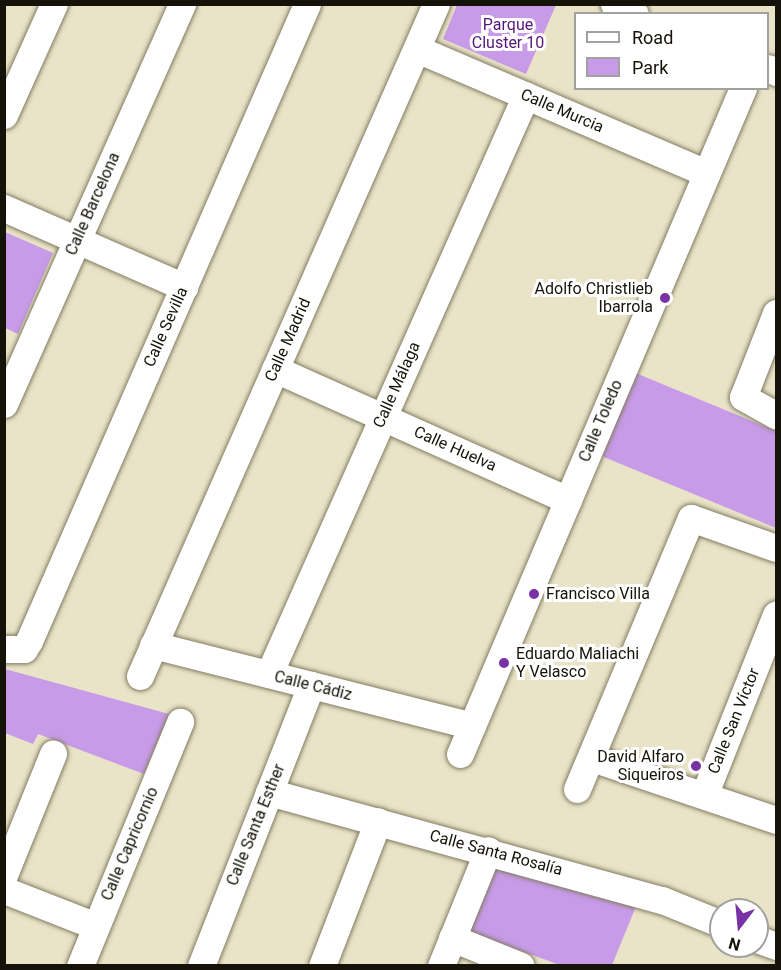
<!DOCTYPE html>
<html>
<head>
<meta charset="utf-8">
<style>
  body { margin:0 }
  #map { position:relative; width:781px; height:970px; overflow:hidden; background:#e9e3c7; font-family:Roboto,sans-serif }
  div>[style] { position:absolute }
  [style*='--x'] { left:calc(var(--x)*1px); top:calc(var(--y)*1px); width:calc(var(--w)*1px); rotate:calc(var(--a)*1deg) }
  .green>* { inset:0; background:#c79be8 }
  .roads { filter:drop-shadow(0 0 2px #827c62) drop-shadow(0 0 2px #827c62) }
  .minor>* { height:27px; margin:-13.5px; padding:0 13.5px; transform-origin:13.5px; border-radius:13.5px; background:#fff }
  .dots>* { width:16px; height:16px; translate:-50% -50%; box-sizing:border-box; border:3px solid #fff; border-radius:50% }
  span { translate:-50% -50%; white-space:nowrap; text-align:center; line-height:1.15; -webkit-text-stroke:6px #fff; paint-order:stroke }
  .park-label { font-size:16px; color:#551678 }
  .street-label { font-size:16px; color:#151309 }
  .poi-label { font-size:16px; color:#151309 }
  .right { translate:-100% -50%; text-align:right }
  .left { translate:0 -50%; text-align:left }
  .frame { position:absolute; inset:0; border:6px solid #151309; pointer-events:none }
  .legend { position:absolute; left:574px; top:12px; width:195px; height:78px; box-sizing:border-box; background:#fff; border:2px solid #a1a19d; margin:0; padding:8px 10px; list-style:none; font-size:18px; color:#151309 }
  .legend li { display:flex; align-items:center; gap:12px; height:30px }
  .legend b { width:30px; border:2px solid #a1a19d }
  .north { position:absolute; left:709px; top:898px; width:60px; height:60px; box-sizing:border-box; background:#fff; border:2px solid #a1a19d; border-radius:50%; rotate:196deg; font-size:16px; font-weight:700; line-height:24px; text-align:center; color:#151309 }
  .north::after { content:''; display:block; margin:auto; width:21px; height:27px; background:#7932a5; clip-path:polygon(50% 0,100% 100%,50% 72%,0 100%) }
</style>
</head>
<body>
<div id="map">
  <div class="green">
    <div style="clip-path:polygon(457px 5px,457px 4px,556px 5px,526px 74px,443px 39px)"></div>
    <div style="clip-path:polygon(5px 232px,53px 253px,18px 334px,5px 328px)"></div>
    <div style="clip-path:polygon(633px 372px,776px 431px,776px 528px,599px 455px)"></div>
    <div style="clip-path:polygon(5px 669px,169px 714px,144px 774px,38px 734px,33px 744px,5px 733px)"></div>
    <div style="clip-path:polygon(494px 865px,637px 904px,612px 965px,560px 965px,466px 931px)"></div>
  </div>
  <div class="roads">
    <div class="minor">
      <div style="--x:614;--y:4;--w:23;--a:25"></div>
      <div style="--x:417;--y:49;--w:315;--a:23.2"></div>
      <div style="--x:768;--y:68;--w:9;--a:27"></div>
      <div style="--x:4;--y:115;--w:122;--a:-65.8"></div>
      <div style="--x:4;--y:208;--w:197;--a:23.7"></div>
      <div style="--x:776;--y:313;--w:90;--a:111.4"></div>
      <div style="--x:743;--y:397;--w:38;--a:29"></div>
      <div style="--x:275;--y:369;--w:321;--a:24.1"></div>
      <div style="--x:4;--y:404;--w:438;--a:-66"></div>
      <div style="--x:153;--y:645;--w:329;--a:14.2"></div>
      <div style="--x:4;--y:649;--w:20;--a:0"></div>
      <div style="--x:24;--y:649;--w:9;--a:-58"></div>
      <div style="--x:29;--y:641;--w:695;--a:-66.42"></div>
      <div style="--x:269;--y:674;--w:633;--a:-66.07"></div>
      <div style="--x:140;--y:676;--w:734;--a:-66.23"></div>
      <div style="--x:460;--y:754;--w:724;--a:-66.98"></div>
      <div style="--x:592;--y:758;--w:194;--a:18.6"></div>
      <div style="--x:577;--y:789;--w:294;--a:-67.2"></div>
      <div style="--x:691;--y:518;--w:90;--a:19.4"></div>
      <div style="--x:269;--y:792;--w:408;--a:15.4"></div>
      <div style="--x:662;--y:900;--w:64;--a:22.1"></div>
      <div style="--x:705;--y:793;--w:192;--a:-68.3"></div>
      <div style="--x:4;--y:875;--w:131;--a:-68"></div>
      <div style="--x:4;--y:890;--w:99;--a:21.4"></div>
      <div style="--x:452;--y:938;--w:74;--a:22.1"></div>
      <div style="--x:757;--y:939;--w:20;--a:20"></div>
      <div style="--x:80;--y:966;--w:264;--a:-67.7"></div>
      <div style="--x:201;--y:966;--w:302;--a:-68.6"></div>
      <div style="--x:322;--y:966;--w:155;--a:-68.9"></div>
      <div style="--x:441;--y:966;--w:125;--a:-67.9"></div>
    </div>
  </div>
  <div class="dots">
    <div style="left:665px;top:298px;background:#7932a5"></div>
    <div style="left:534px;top:594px;background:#7932a5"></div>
    <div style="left:504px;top:663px;background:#7932a5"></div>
    <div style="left:696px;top:766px;background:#7932a5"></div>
  </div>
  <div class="park-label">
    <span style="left:508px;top:34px">Parque<br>Cluster 10</span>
  </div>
  <div class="street-label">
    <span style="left:562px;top:111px;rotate:23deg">Calle Murcia</span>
    <span style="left:93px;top:204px;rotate:-66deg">Calle Barcelona</span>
    <span style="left:166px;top:327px;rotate:-66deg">Calle Sevilla</span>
    <span style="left:288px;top:340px;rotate:-66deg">Calle Madrid</span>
    <span style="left:397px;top:385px;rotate:-66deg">Calle Málaga</span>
    <span style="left:601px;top:421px;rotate:-67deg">Calle Toledo</span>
    <span style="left:455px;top:449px;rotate:24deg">Calle Huelva</span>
    <span style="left:313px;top:686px;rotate:14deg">Calle Cádiz</span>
    <span style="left:734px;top:721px;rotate:-68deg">Calle San Víctor</span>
    <span style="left:256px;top:825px;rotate:-68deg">Calle Santa Esther</span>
    <span style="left:130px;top:844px;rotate:-67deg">Calle Capricornio</span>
    <span style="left:496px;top:853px;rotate:15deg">Calle Santa Rosalía</span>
  </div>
  <div class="poi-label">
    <span class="right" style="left:653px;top:298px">Adolfo Christlieb<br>Ibarrola</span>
    <span class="left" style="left:546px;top:594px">Francisco Villa</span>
    <span class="left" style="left:516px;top:663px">Eduardo Maliachi<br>Y Velasco</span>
    <span class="right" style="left:684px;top:766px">David Alfaro<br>Siqueiros</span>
  </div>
  <div class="frame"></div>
  <ul class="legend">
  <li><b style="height:8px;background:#fff"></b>Road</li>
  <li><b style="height:16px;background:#c79be8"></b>Park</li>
  </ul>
  <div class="north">N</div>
</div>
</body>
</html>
